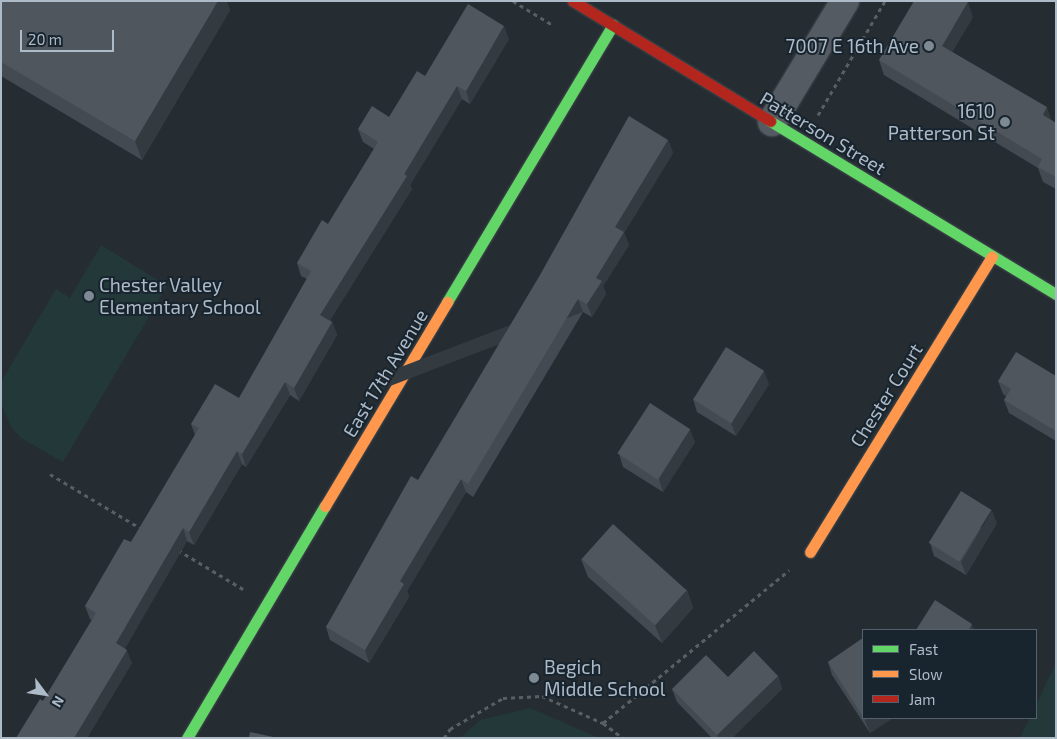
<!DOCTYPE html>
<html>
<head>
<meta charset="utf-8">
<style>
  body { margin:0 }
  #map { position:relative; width:1057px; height:739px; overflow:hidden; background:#252d33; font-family:"Exo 2",sans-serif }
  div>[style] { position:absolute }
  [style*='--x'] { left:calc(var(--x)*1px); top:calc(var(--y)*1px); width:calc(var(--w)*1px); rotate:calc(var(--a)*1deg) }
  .green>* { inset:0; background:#223839 }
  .path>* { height:3px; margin-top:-1.5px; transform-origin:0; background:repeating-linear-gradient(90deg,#585f65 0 4px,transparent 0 8px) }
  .roads { filter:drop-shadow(0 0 1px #43494e) drop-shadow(0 0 1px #43494e) }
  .street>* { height:28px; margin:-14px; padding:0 14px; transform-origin:14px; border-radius:14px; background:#545b62 }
  .fast>* { height:11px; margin:-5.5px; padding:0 5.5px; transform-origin:5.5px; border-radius:5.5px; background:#63d668 }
  .slow>* { height:11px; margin:-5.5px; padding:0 5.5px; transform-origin:5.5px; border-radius:5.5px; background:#ff974d }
  .jam>* { height:11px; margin:-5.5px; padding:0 5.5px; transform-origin:5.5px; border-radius:5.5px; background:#b3261e }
  .wall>* { inset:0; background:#444a51 }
  .shaded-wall>* { inset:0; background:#333a40; transform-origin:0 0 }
  .building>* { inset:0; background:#4f565e; transform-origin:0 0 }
  .dots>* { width:14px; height:14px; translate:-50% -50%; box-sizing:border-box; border:2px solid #18242e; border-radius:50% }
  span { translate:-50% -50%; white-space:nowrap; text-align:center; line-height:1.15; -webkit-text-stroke:4px #18242e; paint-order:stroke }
  .poi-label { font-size:19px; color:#adbac7 }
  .right { translate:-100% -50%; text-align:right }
  .left { translate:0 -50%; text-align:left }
  .street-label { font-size:19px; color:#adbac7 }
  .frame { position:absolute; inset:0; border:2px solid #adbac7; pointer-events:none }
  .legend { position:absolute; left:862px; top:629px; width:175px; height:90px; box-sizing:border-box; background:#18242e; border:1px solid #54606b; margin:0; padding:6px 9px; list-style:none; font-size:15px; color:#adbac7 }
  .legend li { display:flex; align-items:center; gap:10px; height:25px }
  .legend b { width:25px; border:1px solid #54606b }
  .north { position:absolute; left:20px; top:669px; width:50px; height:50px; -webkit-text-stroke:4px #18242e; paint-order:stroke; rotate:121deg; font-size:14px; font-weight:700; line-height:20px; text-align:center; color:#adbac7 }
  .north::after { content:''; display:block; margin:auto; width:18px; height:22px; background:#adbac7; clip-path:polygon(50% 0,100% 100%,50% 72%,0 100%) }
  .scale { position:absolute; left:20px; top:30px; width:94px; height:22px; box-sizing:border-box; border:2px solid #adbac7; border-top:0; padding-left:6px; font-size:15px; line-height:18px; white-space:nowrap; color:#adbac7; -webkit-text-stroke:4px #18242e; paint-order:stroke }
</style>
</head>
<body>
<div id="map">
  <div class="green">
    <div style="clip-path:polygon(101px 245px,167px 286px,63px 462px,21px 438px,12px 428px,1px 404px,1px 382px,56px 289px,70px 298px)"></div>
    <div style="clip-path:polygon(1056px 663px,1056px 738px,1020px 738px,1030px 718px,1036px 718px,1036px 705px)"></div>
    <div style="clip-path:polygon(530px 708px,599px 738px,460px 738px,480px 720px)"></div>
  </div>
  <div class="path">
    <div style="--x:513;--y:1;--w:47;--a:31"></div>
    <div style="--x:818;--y:115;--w:132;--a:-59.6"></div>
    <div style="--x:50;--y:474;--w:107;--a:30.9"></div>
    <div style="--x:178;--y:550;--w:76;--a:31"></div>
    <div style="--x:603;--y:723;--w:25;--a:37"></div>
    <div style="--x:444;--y:738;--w:11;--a:-56"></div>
    <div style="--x:450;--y:729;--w:61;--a:-30.3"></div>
    <div style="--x:503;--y:698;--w:39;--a:-3"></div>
    <div style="--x:542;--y:696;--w:67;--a:23.9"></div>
    <div style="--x:603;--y:723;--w:241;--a:-39.4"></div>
  </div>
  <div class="roads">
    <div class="street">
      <div style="--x:772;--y:122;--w:141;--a:-58.9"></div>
    </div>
    <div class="fast">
      <div style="--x:770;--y:121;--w:334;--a:31.2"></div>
      <div style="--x:447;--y:302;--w:323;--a:-59.1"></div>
      <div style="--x:187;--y:738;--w:270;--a:-59.3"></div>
    </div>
    <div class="slow">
      <div style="--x:325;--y:506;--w:238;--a:-59.1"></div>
      <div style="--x:810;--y:552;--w:347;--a:-58.4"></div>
    </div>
    <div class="jam">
      <div style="--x:573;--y:1;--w:231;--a:31.3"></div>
    </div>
  </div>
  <div class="wall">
    <div style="clip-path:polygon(1px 1px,230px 10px,142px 160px,1px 76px)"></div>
    <div style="clip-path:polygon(973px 17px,952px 52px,1056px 123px,1056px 189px,1043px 182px,1038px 168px,884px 75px,879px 60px)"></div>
    <div style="clip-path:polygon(509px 39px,470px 104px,462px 99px,410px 185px,412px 189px,330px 320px,332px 322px,337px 335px,299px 401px,290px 395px,246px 467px,242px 464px,194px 545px,187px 541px,125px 648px,132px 663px,87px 738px,16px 738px,43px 701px,92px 620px,90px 619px,85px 606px,131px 542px,195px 435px,191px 424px,239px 398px,307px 279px,301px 276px,297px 263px,328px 224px,374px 149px,363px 142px,358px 129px,389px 117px,425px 76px)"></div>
    <div style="clip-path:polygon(668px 140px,673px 153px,624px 233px,629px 245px,603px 286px,606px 294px,592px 317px,583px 312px,473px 497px,466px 492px,407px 591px,409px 597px,369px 663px,330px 640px,326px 627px,418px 480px)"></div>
    <div style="clip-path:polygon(1056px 376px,1056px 441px,1009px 413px,1004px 400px,1006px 396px,1003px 394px,998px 381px)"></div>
    <div style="clip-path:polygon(769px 384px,736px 436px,697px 412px,693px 399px)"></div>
    <div style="clip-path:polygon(695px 442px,663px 492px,623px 467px,619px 454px)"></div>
    <div style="clip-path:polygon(997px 523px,966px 575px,934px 556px,930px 543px)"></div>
    <div style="clip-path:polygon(581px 559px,687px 590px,693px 608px,662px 643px,588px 577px)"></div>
    <div style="clip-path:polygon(863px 638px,863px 718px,893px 718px,870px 733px,832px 675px,828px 662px)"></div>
    <div style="clip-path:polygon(778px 676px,782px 689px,732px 738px,712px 738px,677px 702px,672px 689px,728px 677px)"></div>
  </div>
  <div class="shaded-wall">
    <div style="clip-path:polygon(218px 1px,227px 1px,230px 10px,142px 160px,135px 141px)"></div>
    <div style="clip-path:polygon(968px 2px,973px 17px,947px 61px,942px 46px)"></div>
    <div style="clip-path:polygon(504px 26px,509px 39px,470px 104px,466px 91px)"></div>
    <div style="clip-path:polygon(457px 86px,462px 99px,410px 185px,412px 189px,325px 328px,320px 315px)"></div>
    <div style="clip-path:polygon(1047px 107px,1052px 122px,1043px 115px)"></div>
    <div style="clip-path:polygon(668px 140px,673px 153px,624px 233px,629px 245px,603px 286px,606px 294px,592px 317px,587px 304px,596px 278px,615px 227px)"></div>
    <div style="left:578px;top:299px;width:14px;height:215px;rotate:69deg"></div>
    <div style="clip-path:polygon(332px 322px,337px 335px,299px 401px,294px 388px)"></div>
    <div style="clip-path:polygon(764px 371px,769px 384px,736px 436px,731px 423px)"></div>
    <div style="clip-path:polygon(285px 382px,290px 395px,246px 467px,242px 454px)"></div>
    <div style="clip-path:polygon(690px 429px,695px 442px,663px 492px,659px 479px)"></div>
    <div style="clip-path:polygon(237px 451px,242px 464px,194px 545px,189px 532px)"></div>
    <div style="clip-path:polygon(461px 479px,466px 492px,407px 591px,409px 597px,369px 663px,365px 650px,400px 581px)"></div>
    <div style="clip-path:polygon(992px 510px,997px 523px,966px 575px,961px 562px)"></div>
    <div style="clip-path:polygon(183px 528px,187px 541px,121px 656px,116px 643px)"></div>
    <div style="clip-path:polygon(687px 590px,693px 608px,662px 643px,655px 625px)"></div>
    <div style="clip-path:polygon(972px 624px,974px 630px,969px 630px)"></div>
    <div style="clip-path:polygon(127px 650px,132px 663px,87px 738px,74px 738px)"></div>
    <div style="clip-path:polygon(778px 676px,782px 689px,732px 738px,718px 738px,717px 735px)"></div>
    <div style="clip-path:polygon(869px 718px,893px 718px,870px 733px,865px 720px)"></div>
  </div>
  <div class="building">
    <div style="clip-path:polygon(1px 1px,218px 1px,135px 141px,1px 62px)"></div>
    <div style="clip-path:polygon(914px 1px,967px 1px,968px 2px,942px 46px,1047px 107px,1043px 115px,1056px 123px,1056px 177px,1038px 167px,1042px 159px,879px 60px)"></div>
    <div style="clip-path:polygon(468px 4px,504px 26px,466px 91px,457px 86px,404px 174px,407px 176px,320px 315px,332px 322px,294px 388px,285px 382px,242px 454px,237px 451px,189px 532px,183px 528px,116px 643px,127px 650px,74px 738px,64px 738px,62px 736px,61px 738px,16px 738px,40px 699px,43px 701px,96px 613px,85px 606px,124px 539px,131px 542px,199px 428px,191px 424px,215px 384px,239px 398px,311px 271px,297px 263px,322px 220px,328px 224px,378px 142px,358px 129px,372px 106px,389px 117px,417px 71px,425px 76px)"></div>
    <div style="clip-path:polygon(629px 116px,668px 140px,615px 227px,624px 232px,596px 278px,602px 281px,587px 304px,578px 299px,468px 484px,461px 479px,400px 581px,404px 584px,365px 650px,326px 627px,411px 476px,418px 480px,540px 275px)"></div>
    <div style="left:726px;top:347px;width:45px;height:62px;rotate:32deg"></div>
    <div style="clip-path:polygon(1016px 352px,1056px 376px,1056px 431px,1004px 400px,1011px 389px,998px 381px)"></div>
    <div style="left:650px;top:403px;width:48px;height:60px;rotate:33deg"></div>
    <div style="left:961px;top:491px;width:36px;height:61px;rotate:32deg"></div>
    <div style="left:613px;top:524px;width:99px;height:47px;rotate:42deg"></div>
    <div style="clip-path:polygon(935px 600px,972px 624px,969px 630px,916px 630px)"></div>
    <div style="clip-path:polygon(863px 638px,863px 717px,828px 662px)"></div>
    <div style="clip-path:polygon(754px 651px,778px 676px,717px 735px,672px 689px,706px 655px,728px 677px)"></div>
    <div style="clip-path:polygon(250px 732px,278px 738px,249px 738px)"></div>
  </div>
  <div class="dots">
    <div style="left:929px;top:46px;background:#7d8993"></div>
    <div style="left:1005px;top:122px;background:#7d8993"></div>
    <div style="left:89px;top:296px;background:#7d8993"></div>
    <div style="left:534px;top:678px;background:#7d8993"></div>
  </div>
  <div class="poi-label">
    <span class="right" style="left:919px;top:46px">7007 E 16th Ave</span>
    <span class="right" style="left:995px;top:122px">1610<br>Patterson St</span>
    <span class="left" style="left:99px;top:296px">Chester Valley<br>Elementary School</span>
    <span class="left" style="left:544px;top:678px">Begich<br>Middle School</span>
  </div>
  <div class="street-label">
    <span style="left:823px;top:133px;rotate:31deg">Patterson Street</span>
    <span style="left:385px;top:373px;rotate:-59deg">East 17th Avenue</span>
    <span style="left:886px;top:395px;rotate:-58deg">Chester Court</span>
  </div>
  <div class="frame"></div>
  <ul class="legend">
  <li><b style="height:6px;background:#63d668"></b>Fast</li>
  <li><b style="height:6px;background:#ff974d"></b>Slow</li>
  <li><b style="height:6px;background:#b3261e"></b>Jam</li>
  </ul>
  <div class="north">N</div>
  <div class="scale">20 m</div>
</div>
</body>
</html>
